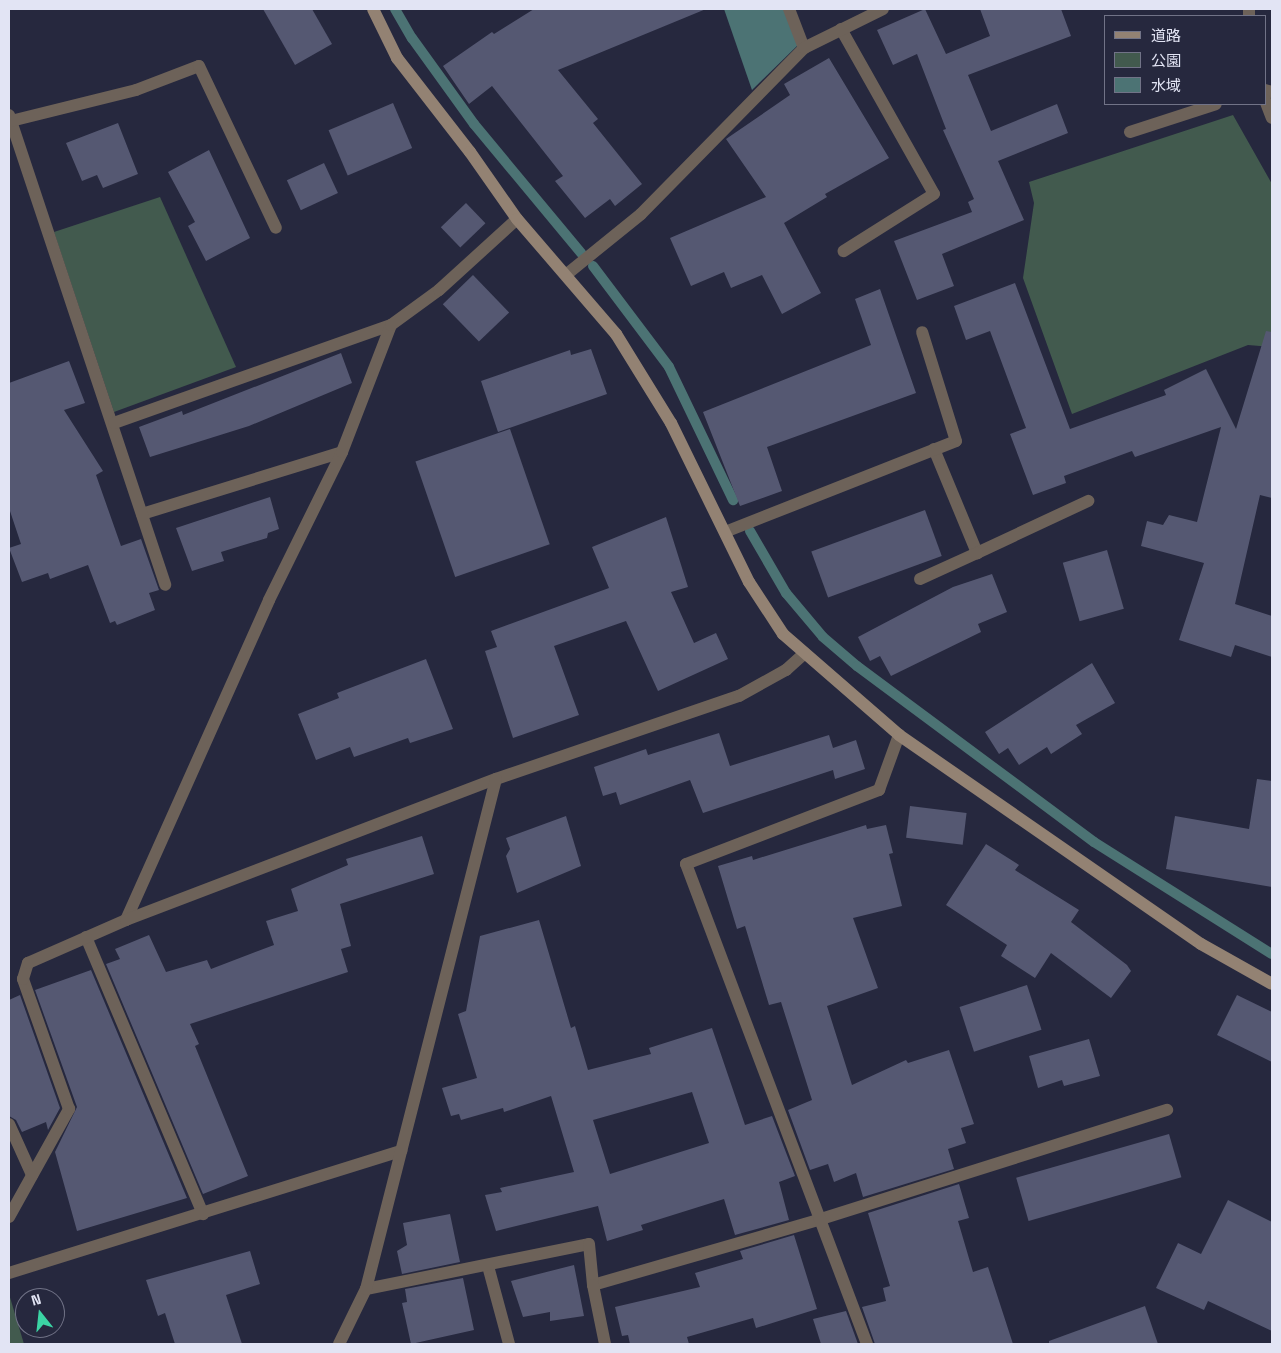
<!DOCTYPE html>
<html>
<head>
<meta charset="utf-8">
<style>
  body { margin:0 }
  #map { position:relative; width:1281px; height:1353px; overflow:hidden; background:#26283e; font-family:"Space Grotesk","Noto Sans JP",sans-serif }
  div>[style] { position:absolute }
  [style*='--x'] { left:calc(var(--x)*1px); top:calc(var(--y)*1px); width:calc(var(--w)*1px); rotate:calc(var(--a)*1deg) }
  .green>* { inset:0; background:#425a4e }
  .water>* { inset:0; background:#4c7374 }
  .stream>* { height:10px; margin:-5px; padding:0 5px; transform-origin:5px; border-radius:5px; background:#4c7374 }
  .building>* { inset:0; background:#555872; transform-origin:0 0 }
  .lane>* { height:12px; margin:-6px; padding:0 6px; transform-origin:6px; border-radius:6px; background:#6d6259 }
  .street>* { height:12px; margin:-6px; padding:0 6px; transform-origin:6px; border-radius:6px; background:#6d6259 }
  .secondary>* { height:12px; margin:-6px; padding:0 6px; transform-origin:6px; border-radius:6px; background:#938273 }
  span { translate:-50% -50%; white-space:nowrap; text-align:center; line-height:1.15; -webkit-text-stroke:4px #26283e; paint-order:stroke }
  .frame { position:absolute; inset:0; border:10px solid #e2e4f4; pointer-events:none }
  .legend { position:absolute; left:1104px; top:15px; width:162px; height:90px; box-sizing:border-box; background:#26283e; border:1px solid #717387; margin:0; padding:6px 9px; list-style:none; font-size:15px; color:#e2e4f4 }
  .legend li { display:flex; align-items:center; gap:10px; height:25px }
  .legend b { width:25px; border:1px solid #717387 }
  .north { position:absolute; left:15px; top:1288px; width:50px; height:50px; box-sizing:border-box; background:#26283e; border:1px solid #717387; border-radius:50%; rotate:344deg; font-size:14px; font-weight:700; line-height:20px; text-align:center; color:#e2e4f4 }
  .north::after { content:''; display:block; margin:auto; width:18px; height:22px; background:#3bd4a4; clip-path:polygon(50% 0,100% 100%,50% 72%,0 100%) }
</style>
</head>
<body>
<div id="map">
  <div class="green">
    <div style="clip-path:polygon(1233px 115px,1272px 184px,1272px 347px,1248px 345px,1072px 414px,1023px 278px,1034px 203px,1029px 182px)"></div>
    <div style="clip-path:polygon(160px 197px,236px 367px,114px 412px,54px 232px)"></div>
    <div style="clip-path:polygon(9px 1294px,24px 1344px,9px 1344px)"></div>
  </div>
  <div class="water">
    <div style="clip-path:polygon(724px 9px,785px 9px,798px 45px,752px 90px)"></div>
  </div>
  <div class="stream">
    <div style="--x:395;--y:9;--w:34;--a:60"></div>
    <div style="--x:412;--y:38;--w:106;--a:54.2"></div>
    <div style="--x:474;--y:124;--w:168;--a:50.3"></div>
    <div style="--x:593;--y:266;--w:126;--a:53"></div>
    <div style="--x:669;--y:367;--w:148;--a:64.3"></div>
    <div style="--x:750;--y:531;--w:72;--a:59.9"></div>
    <div style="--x:786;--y:593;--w:57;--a:49.9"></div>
    <div style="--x:823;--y:637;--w:45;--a:40.5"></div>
    <div style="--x:857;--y:666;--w:295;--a:36.6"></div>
    <div style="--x:1094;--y:842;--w:210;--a:32.2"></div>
  </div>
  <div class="building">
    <div style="clip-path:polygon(263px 9px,312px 9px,332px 44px,295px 65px)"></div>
    <div style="clip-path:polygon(534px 9px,706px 9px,558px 70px,598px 119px,593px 123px,642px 184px,615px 206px,610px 199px,585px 218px,555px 181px,563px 176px,492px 86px,469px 104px,443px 66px,492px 32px,494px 34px)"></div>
    <div style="clip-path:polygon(925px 9px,946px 54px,990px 36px,980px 9px,1061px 9px,1071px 36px,968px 75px,991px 131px,1057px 104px,1068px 133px,998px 161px,1024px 220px,942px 254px,954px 286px,917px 300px,894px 241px,972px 212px,968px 202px,974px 199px,943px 130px,946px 129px,917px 54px,893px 65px,877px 30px)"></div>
    <div style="clip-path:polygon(829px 58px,889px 158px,825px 194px,827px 197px,784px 223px,821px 293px,782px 314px,762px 275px,731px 288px,724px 272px,691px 286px,670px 238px,766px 197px,726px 139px,790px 95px,784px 84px)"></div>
    <div style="left:393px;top:103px;width:49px;height:70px;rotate:67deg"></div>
    <div style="clip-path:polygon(118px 123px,138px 174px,103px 188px,97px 175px,82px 181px,66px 143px)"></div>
    <div style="clip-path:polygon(209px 150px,250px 238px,206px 261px,188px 226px,195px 222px,168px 172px)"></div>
    <div style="left:324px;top:163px;width:33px;height:41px;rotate:65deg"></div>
    <div style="left:466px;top:203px;width:28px;height:35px;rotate:46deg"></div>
    <div style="left:473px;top:275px;width:52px;height:42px;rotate:46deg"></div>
    <div style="clip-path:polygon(1015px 283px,1070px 429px,1166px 395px,1164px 390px,1206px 369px,1236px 429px,1266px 331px,1272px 332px,1272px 498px,1260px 495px,1235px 604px,1272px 616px,1272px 657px,1235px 645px,1231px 657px,1179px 640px,1204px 563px,1141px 546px,1147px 521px,1163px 525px,1169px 515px,1197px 522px,1221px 427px,1135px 457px,1132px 451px,1064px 476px,1066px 483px,1033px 495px,1010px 434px,1026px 428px,990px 331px,966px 340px,954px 306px)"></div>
    <div style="clip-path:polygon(880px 289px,916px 393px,767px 447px,782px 491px,740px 506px,703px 412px,871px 345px,855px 299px)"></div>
    <div style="clip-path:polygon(591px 349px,607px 394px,498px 432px,481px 381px,570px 350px,571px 355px)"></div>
    <div style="clip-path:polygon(341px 353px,352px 383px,249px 426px,150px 457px,139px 427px,182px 411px,183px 415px)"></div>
    <div style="clip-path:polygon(69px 361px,85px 403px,64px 410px,103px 471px,96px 475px,121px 546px,141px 539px,159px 590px,149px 593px,155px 610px,117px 625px,115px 621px,110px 623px,88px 565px,50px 579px,48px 573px,22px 582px,9px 548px,21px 544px,9px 508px,9px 383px)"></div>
    <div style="left:510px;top:429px;width:122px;height:100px;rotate:71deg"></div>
    <div style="clip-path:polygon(270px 497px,279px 529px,268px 533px,267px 538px,221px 552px,224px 561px,192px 571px,176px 528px)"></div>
    <div style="left:925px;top:510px;width:49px;height:121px;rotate:70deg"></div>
    <div style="clip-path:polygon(666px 517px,688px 587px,671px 592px,694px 643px,716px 633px,728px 659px,658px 691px,626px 621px,554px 646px,579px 715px,513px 738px,485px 651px,497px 647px,491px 631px,609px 588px,592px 547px)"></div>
    <div style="left:1107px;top:550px;width:61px;height:46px;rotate:74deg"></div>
    <div style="clip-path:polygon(992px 574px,1007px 612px,978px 624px,981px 632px,891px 676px,880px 656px,870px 661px,858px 637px,953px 587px)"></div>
    <div style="clip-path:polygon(426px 659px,453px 729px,410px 743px,408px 738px,354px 757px,350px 747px,316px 760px,298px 714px,339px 698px,337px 693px)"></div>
    <div style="clip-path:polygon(1092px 663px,1115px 703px,1076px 725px,1082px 734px,1051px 754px,1047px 747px,1019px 765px,1008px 748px,999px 754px,985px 732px)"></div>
    <div style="clip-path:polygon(719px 733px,730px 766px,829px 735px,833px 748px,856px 740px,865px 769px,835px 779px,833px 770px,703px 813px,690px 780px,620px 805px,616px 792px,603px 796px,594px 767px,646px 749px,648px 755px)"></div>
    <div style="clip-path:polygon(1257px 779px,1272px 781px,1272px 887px,1166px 869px,1175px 816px,1249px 829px)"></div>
    <div style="left:910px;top:806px;width:57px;height:32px;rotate:7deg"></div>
    <div style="clip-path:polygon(566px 816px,581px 866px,517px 893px,506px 856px,510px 849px,506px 838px)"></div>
    <div style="clip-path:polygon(866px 825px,867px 829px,886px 825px,893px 853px,889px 854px,902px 906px,853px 918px,878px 988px,827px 1006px,852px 1085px,906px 1060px,908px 1063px,949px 1050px,974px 1124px,961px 1128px,966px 1143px,948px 1149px,954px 1169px,863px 1197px,856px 1173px,834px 1182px,828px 1164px,810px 1170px,788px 1110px,812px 1100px,781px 1002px,769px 1005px,745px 926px,737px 929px,718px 866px,752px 856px,753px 860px)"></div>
    <div style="clip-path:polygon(422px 836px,434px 874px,340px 904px,351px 946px,341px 949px,348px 972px,190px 1024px,199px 1044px,195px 1046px,248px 1176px,203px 1194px,106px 964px,120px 959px,115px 949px,149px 935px,166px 972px,207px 960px,211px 969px,274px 945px,266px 921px,298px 911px,291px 889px,348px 865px,346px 859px)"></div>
    <div style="clip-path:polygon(986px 844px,1019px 865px,1015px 870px,1079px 910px,1071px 922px,1127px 965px,1131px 971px,1111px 998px,1051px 953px,1035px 978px,1001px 956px,1007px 945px,946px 905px)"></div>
    <div style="clip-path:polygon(evenodd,539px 920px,571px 1028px,575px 1026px,588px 1070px,651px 1054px,649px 1048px,712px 1028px,745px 1125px,772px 1116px,795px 1176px,779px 1182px,789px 1220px,735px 1235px,724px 1199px,641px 1225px,643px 1230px,607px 1241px,598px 1206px,496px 1231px,485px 1195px,502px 1192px,500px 1188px,574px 1172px,551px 1096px,504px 1112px,503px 1108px,461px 1120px,459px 1114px,451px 1116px,442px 1088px,477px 1078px,458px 1014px,466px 1011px,480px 936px,539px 920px,692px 1092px,709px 1143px,610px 1174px,593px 1120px,692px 1092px)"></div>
    <div style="clip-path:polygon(91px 970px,187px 1198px,77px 1231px,55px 1152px,77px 1107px,35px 990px)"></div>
    <div style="left:1027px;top:985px;width:47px;height:71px;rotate:72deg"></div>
    <div style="clip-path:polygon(20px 995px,60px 1108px,48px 1130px,46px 1122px,22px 1132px,16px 1120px,9px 1116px,9px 1000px)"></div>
    <div style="clip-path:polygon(1237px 995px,1272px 1012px,1272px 1062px,1217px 1035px)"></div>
    <div style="clip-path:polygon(1089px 1039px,1100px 1076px,1064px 1086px,1062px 1080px,1038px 1088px,1029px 1056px)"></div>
    <div style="left:1169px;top:1134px;width:45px;height:159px;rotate:74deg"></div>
    <div style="clip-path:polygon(959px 1184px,969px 1218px,958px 1221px,973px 1272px,988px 1267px,1013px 1344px,875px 1344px,862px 1307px,886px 1301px,883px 1288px,890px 1286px,868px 1213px)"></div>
    <div style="clip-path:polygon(1228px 1200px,1272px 1222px,1272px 1331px,1208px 1301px,1204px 1310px,1156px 1288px,1178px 1243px,1201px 1254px)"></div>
    <div style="clip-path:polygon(450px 1214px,460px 1262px,402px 1274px,397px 1251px,407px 1245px,403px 1223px)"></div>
    <div style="clip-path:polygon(794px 1235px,817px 1309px,756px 1328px,753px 1318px,687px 1337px,689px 1344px,630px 1344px,628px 1335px,622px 1336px,615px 1307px,700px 1287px,695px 1273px,743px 1259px,740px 1251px)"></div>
    <div style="clip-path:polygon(250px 1251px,260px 1284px,226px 1295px,242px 1344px,175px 1344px,165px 1313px,158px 1316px,146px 1280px)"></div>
    <div style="clip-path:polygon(574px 1265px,584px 1316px,550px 1321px,550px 1312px,523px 1317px,511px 1281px)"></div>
    <div style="clip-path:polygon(463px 1278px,474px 1330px,411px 1344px,402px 1303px,407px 1302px,405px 1289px)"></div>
    <div style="clip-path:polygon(1145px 1306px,1158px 1344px,1049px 1344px,1049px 1341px)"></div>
    <div style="clip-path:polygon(846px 1311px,858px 1344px,821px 1344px,813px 1319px)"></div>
  </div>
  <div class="lane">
    <div style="--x:142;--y:514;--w:209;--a:-17.2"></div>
    <div style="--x:126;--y:920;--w:350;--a:-65.9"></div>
  </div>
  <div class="street">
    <div style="--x:789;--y:9;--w:42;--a:69"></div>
    <div style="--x:1249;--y:9;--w:7;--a:90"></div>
    <div style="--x:841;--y:29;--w:189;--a:60.6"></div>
    <div style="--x:934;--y:194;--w:107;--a:147.7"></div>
    <div style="--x:1265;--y:90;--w:7;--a:16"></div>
    <div style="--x:1265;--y:100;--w:19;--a:69"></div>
    <div style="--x:9;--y:115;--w:495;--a:71.6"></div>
    <div style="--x:11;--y:121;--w:129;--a:-13.9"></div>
    <div style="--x:136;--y:90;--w:67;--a:-20.9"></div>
    <div style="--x:199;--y:66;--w:179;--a:64.6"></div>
    <div style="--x:1130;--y:132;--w:90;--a:-18"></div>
    <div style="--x:567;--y:274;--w:95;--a:-39"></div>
    <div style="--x:641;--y:214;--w:233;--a:-45.5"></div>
    <div style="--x:804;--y:48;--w:88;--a:-26.3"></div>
    <div style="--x:114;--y:423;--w:294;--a:-19.5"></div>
    <div style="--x:934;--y:449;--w:113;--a:67.5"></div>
    <div style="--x:977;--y:553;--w:123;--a:-25.1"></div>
    <div style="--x:725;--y:532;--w:248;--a:-21.5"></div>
    <div style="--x:956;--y:441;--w:114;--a:-107.3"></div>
    <div style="--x:920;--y:579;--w:63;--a:-24.5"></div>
    <div style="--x:269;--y:600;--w:165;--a:-63.7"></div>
    <div style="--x:342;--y:452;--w:136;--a:-68.9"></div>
    <div style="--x:391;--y:325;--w:59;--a:-36.1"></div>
    <div style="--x:439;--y:290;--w:105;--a:-42.3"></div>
    <div style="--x:86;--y:937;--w:301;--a:67.1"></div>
    <div style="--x:9;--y:1124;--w:56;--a:65.7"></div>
    <div style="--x:9;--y:1217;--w:124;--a:-60.9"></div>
    <div style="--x:69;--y:1109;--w:138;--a:-109.5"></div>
    <div style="--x:23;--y:979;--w:17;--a:-73"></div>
    <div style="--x:28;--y:963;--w:107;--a:-23.7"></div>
    <div style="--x:126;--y:920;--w:396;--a:-20.9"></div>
    <div style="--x:496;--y:779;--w:257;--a:-18.9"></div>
    <div style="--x:739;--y:696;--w:54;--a:-29"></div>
    <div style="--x:786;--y:670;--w:25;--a:-42"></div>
    <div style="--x:488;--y:1266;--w:81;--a:74.9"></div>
    <div style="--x:9;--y:1273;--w:411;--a:-17.3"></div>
    <div style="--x:593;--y:1285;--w:237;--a:-16.1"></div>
    <div style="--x:821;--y:1219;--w:363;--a:-17.5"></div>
    <div style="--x:366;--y:1289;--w:227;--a:-11.4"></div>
    <div style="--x:589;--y:1244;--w:41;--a:84.4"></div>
    <div style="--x:593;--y:1285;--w:60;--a:78.5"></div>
    <div style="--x:339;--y:1344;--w:61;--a:-63.9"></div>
    <div style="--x:366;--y:1289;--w:526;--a:-75.7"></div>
    <div style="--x:867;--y:1344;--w:513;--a:-110.66"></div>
    <div style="--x:686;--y:864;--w:207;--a:-21"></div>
    <div style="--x:879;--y:790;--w:59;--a:-70"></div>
  </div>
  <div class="secondary">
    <div style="--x:373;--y:9;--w:55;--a:63.9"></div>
    <div style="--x:397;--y:58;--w:119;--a:52.2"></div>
    <div style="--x:470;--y:152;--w:82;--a:55"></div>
    <div style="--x:517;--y:219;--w:152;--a:49.3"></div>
    <div style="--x:616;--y:334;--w:105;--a:58.3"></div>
    <div style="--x:671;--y:423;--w:177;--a:63.9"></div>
    <div style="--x:749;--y:582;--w:62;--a:56.8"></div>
    <div style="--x:783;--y:634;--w:154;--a:41"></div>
    <div style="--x:899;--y:735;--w:367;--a:34.7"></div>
    <div style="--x:1201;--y:944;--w:81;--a:29.4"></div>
  </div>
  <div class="frame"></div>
  <ul class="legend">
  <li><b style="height:6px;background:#938273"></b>道路</li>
  <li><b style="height:14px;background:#425a4e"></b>公園</li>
  <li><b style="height:14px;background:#4c7374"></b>水域</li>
  </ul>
  <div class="north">N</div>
</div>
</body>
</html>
